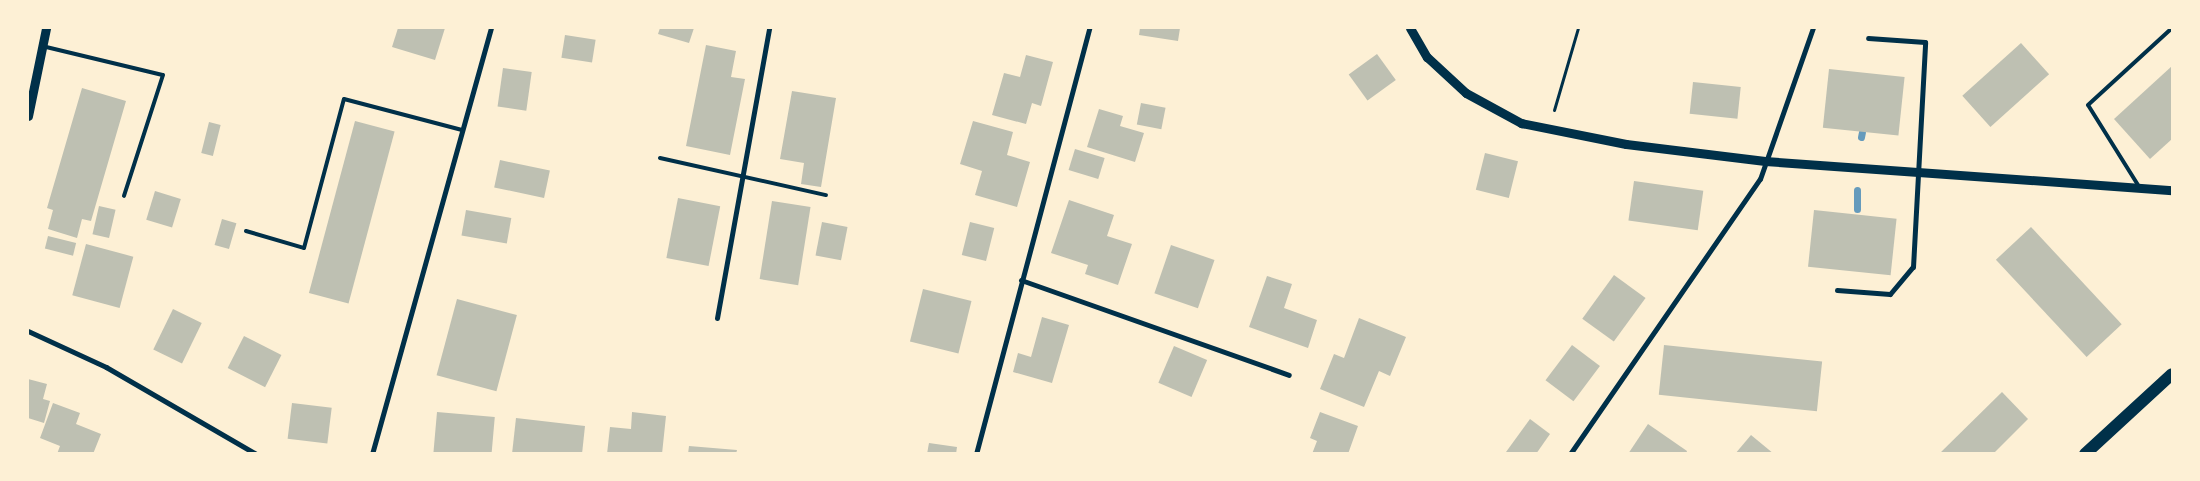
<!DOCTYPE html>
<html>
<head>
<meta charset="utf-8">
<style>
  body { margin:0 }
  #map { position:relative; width:2200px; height:481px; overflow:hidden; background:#fdf0d5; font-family:Overpass,sans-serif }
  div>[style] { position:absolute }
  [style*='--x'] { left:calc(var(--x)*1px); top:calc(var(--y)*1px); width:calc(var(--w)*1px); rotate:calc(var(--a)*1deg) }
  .stream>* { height:7px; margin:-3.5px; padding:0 3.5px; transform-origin:3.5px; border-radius:3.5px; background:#669bbc }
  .building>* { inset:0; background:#bec0b2; transform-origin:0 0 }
  .path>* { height:3px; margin:-1.5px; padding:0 1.5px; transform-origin:1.5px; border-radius:1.5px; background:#003049 }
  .service>* { height:4px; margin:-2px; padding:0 2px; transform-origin:2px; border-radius:2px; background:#003049 }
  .minor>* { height:5px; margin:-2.5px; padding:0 2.5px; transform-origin:2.5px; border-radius:2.5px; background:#003049 }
  .tertiary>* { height:9px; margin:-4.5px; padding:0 4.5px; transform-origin:4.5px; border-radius:4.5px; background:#003049 }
  .primary>* { height:12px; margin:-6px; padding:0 6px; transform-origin:6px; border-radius:6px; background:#003049 }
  span { translate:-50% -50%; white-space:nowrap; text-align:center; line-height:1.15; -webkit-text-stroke:4px #fdf0d5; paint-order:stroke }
  .frame { position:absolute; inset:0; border:29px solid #fdf0d5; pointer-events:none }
</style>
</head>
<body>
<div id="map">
  <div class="stream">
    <div style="--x:1861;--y:137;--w:5;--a:-79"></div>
    <div style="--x:1857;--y:190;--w:19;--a:90"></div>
  </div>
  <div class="building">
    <div style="clip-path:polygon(398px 28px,445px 28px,435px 60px,392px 47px)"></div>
    <div style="clip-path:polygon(660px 28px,694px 28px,689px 43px,658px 34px)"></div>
    <div style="clip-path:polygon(1140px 28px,1180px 28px,1178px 41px,1139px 35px)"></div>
    <div style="left:565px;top:35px;width:31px;height:23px;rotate:9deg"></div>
    <div style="left:2021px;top:43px;width:42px;height:79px;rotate:48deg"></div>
    <div style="clip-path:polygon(706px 45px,736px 51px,731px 77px,745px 79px,730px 155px,686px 146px)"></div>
    <div style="left:1377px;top:54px;width:32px;height:35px;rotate:54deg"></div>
    <div style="clip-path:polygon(1026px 55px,1053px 62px,1041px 106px,1032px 103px,1026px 124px,992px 115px,1004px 73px,1020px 77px)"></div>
    <div style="clip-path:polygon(2172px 66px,2172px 139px,2150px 159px,2114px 119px)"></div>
    <div style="left:503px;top:68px;width:29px;height:39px;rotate:8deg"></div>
    <div style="left:1829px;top:69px;width:76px;height:59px;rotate:6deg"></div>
    <div style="left:1693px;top:82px;width:48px;height:32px;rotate:6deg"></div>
    <div style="clip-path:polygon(82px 88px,126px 101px,91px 221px,82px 219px,77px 238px,48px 229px,53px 210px,47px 208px)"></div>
    <div style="clip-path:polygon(792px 91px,836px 98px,821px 187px,801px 184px,804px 163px,780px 159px)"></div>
    <div style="left:1141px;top:103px;width:25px;height:22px;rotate:11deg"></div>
    <div style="clip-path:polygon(1099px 109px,1123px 116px,1120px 126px,1144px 133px,1135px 162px,1087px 147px)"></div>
    <div style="left:355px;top:121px;width:41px;height:178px;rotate:15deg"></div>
    <div style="clip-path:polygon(973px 121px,1013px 132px,1007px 155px,1030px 162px,1017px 207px,975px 195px,982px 171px,960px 164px)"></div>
    <div style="left:209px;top:122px;width:12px;height:32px;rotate:14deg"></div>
    <div style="left:1075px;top:149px;width:31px;height:22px;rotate:17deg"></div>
    <div style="left:1485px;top:153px;width:34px;height:38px;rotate:14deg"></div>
    <div style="left:500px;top:160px;width:51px;height:28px;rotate:12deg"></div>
    <div style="left:1634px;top:181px;width:70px;height:40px;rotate:8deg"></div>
    <div style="left:155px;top:191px;width:27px;height:30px;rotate:17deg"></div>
    <div style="left:678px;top:198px;width:43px;height:61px;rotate:11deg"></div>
    <div style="clip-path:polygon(1069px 200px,1114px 215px,1107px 236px,1132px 244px,1118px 285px,1085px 274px,1088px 265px,1051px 253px)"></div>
    <div style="left:772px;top:201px;width:39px;height:79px;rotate:9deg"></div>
    <div style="left:99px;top:206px;width:17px;height:29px;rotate:13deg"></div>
    <div style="left:466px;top:210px;width:46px;height:26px;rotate:10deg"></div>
    <div style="left:1814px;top:210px;width:83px;height:57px;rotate:6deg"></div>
    <div style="left:222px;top:219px;width:15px;height:27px;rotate:16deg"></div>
    <div style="left:822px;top:222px;width:26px;height:34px;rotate:11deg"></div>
    <div style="left:970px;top:222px;width:25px;height:34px;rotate:14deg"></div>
    <div style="left:2031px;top:227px;width:133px;height:48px;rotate:47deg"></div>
    <div style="left:48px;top:236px;width:29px;height:13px;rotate:14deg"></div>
    <div style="left:86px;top:244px;width:49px;height:53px;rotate:15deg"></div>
    <div style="left:1171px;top:245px;width:46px;height:51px;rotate:19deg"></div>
    <div style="left:1614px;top:275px;width:39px;height:54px;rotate:36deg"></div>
    <div style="clip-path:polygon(1267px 276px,1292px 284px,1284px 308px,1317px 320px,1308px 348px,1249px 327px)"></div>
    <div style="left:923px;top:289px;width:50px;height:54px;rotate:14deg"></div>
    <div style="left:457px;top:299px;width:62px;height:79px;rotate:15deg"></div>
    <div style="left:173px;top:309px;width:32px;height:45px;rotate:26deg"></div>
    <div style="clip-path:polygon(1042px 317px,1069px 325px,1052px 383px,1013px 372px,1018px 353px,1031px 357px)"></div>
    <div style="clip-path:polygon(1359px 318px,1406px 337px,1390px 376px,1379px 371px,1364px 407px,1320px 389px,1334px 354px,1344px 358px)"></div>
    <div style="left:244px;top:336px;width:42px;height:36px;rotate:27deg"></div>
    <div style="left:1572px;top:345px;width:35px;height:44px;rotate:37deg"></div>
    <div style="left:1664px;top:345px;width:159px;height:50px;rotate:6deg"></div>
    <div style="left:1174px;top:346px;width:36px;height:40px;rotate:23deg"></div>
    <div style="clip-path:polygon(28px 379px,47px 384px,43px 399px,50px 401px,44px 423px,28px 418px)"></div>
    <div style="clip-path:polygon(2002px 392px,2028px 419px,1993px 454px,1939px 454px)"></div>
    <div style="clip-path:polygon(53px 403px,80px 413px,76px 424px,101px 434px,93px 454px,57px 454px,60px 446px,40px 438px)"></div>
    <div style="left:292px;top:403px;width:40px;height:36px;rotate:7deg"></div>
    <div style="left:437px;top:412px;width:58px;height:42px;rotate:5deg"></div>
    <div style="clip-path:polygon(632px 412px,666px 416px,662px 454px,607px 454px,610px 427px,631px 429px)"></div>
    <div style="clip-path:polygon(1320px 412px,1358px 426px,1348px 454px,1312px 454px,1317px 441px,1310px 438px)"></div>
    <div style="clip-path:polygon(516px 418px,585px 426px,582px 454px,512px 454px)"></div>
    <div style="clip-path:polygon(1530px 419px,1550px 434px,1536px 454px,1508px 454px,1506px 452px)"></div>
    <div style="clip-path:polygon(1648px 424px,1687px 451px,1686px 454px,1628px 454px)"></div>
    <div style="clip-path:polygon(1751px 435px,1774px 454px,1735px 454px)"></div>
    <div style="clip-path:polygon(929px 443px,957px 447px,956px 454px,927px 454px)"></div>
    <div style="clip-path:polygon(689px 446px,737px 450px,736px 454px,688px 454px)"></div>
  </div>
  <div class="path">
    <div style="--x:1554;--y:110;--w:85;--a:-73.7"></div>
  </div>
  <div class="service">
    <div style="--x:42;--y:46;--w:124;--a:13.5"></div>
    <div style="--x:163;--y:75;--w:127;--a:107.9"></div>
    <div style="--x:660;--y:158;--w:170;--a:12.6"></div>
    <div style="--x:2138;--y:185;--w:94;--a:-122"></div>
    <div style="--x:2088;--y:105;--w:114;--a:-42.5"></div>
    <div style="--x:246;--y:231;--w:60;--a:16.3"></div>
    <div style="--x:304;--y:248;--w:154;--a:-75"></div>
    <div style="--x:344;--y:99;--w:122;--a:14.7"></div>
  </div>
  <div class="minor">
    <div style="--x:1021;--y:280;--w:284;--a:19.5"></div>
    <div style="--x:1837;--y:290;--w:53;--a:4.3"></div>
    <div style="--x:1890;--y:294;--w:35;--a:-50"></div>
    <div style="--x:1913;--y:267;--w:225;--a:-86.9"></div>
    <div style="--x:1925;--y:42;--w:57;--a:-176"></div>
    <div style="--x:717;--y:318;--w:295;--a:-79.8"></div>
    <div style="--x:28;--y:331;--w:86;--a:24.8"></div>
    <div style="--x:106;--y:367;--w:173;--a:30.1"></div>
    <div style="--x:372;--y:454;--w:442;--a:-74.4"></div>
    <div style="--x:976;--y:454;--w:441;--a:-75.1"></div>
    <div style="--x:1570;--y:454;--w:334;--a:-55.4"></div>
    <div style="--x:1760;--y:179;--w:160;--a:-70.7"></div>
  </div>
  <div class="tertiary">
    <div style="--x:1410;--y:28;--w:34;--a:60"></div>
    <div style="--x:1427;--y:57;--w:53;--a:42.7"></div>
    <div style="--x:1466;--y:93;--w:63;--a:28.6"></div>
    <div style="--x:1521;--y:123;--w:107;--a:11.3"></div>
    <div style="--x:1626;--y:144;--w:140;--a:7"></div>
    <div style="--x:1765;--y:161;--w:408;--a:4.1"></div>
    <div style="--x:28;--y:116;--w:90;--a:-78.4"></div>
  </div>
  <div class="primary">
    <div style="--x:2085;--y:454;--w:118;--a:-42.6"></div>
  </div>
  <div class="frame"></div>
</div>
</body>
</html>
